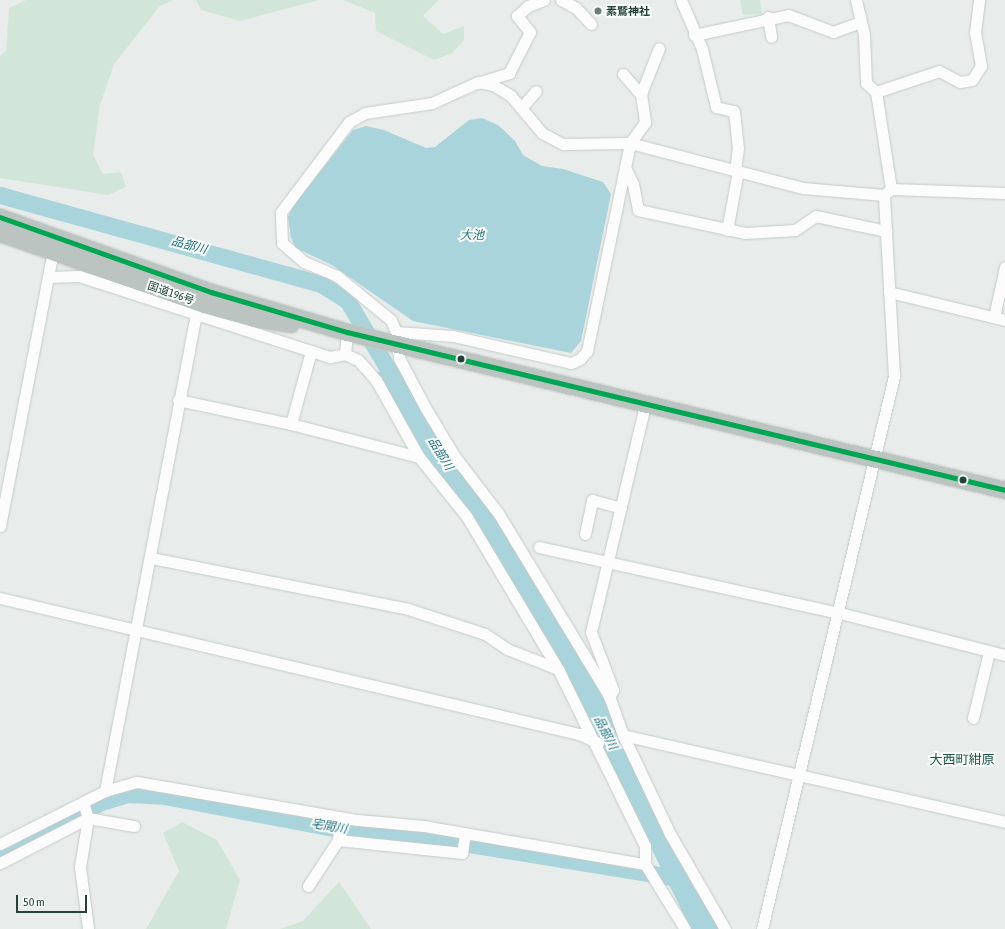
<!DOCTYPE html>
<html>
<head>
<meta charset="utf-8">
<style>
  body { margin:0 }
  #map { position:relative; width:1005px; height:929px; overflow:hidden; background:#e8edeb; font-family:"Asap Condensed","Noto Sans JP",sans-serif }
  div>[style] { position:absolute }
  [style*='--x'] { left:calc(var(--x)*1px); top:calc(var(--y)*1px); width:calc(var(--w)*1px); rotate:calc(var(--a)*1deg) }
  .green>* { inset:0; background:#d1e6d8 }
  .water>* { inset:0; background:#a9d4db }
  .river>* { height:17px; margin:-8.5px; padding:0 8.5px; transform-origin:8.5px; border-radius:8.5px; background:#a9d4db }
  .roads { filter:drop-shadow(0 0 1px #c5cac8) drop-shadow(0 0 1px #c5cac8) }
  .minor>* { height:11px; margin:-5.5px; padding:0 5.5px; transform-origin:5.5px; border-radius:5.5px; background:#fcfcfc }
  .highway>* { height:17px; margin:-8.5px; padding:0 8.5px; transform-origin:8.5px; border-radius:8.5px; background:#bcc4c2 }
  .bus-1>* { height:5px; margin:-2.5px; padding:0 2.5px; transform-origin:2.5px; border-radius:2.5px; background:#00a651 }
  .dots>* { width:11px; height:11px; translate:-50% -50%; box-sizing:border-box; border:2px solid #f7fbf9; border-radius:50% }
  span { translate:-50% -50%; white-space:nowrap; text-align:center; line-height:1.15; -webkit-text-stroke:4px #f7fbf9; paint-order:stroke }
  .poi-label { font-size:11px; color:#24423a; font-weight:700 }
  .left { translate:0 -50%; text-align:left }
  .street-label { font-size:11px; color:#24423a }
  .water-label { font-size:12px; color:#1c6f80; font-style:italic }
  .quarter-label { font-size:13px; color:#1f5548 }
  .scale { position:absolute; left:16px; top:895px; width:71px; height:18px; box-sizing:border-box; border:2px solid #24423a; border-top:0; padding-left:5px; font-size:12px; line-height:14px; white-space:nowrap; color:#24423a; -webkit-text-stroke:3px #f7fbf9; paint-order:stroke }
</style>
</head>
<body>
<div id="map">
  <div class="green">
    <div style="clip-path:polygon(26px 0,174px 0,160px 6px,114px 64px,100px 105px,93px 155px,103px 174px,121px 172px,126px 187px,108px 195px,0 178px,0 56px,6px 51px,9px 8px)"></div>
    <div style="clip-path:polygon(196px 0,319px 0,240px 21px,201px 10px)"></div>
    <div style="clip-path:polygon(343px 0,439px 0,423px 16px,443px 34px,464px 26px,464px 40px,452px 53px,434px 60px,376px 31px,375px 13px)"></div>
    <div style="clip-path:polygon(740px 0,760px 0,762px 14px,743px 15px)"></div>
    <div style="clip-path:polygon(182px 822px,217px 840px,240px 880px,226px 929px,146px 929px,179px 871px,163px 833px)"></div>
    <div style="clip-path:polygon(339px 882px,371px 929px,280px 929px,303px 921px)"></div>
  </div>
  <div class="water">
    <div style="clip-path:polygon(482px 118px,498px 125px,515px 141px,523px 155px,542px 166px,563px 169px,603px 182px,611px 194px,581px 341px,571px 353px,413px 321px,332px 265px,296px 248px,291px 238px,288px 217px,293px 206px,353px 130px,366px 126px,384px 130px,426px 148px,435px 147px,469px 120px)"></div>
    <div style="clip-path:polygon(377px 372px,400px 372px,498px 519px,592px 676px,721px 929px,691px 929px,621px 787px,449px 489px,414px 439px)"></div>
  </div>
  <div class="river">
    <div style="--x:0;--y:195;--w:333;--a:15.5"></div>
    <div style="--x:321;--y:284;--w:31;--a:32"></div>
    <div style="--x:347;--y:300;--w:106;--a:59.3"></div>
    <div style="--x:0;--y:855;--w:114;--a:-27.7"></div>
    <div style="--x:101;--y:802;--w:28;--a:-17"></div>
    <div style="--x:128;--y:794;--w:36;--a:3"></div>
    <div style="--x:164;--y:796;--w:188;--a:10.7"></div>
    <div style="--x:349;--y:831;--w:90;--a:5.1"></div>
    <div style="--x:439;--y:839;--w:235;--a:9.3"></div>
  </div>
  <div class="roads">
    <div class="minor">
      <div style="--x:561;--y:0;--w:17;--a:28"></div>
      <div style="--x:576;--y:8;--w:22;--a:47"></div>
      <div style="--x:681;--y:0;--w:53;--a:66.8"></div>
      <div style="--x:702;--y:49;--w:60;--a:76.4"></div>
      <div style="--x:716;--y:107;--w:18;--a:13"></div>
      <div style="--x:734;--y:111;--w:37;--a:84"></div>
      <div style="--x:738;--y:148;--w:21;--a:98"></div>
      <div style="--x:856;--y:0;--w:36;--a:77"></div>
      <div style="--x:864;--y:35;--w:48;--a:87.6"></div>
      <div style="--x:866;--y:83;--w:13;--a:42"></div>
      <div style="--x:876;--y:92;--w:66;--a:-18.4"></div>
      <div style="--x:939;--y:71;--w:24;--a:28"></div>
      <div style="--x:960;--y:82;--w:12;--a:-9"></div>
      <div style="--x:972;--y:80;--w:17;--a:-57"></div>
      <div style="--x:981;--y:66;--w:34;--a:-100"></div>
      <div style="--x:975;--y:33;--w:33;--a:-83"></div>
      <div style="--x:768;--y:17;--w:20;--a:81"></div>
      <div style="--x:694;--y:35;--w:96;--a:-12"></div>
      <div style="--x:788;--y:15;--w:48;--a:20.7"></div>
      <div style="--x:833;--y:32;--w:29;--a:-20"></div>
      <div style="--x:623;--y:74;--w:28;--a:49"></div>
      <div style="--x:477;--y:83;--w:34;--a:-17"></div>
      <div style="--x:509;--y:73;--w:46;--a:-62.9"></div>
      <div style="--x:530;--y:32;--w:21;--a:-129"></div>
      <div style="--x:517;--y:16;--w:15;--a:-42"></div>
      <div style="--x:528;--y:6;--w:17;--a:-21"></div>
      <div style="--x:876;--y:92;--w:98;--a:81.2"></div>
      <div style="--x:522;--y:107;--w:21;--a:-49"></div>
      <div style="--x:625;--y:167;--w:19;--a:65"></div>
      <div style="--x:633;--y:184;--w:26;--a:79"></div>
      <div style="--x:638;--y:210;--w:109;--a:12.1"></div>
      <div style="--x:745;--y:233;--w:50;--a:-3.4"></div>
      <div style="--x:795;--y:230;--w:25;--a:-34"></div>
      <div style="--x:816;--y:216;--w:72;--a:12.1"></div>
      <div style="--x:884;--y:195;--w:9;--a:-41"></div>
      <div style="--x:891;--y:189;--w:114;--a:2"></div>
      <div style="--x:727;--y:230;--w:60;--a:-79.4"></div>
      <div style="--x:50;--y:277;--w:29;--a:-2"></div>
      <div style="--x:79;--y:276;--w:264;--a:17.9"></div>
      <div style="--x:330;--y:357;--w:15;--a:-11"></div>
      <div style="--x:889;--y:292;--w:119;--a:13.6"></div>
      <div style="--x:994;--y:317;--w:51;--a:-77.6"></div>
      <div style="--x:347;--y:332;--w:22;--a:95"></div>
      <div style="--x:345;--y:354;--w:14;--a:25"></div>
      <div style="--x:358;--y:360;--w:27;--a:48"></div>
      <div style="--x:376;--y:380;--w:88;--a:60.8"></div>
      <div style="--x:419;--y:457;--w:77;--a:51.3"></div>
      <div style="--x:467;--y:517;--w:177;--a:59.1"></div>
      <div style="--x:558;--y:669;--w:197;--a:63.8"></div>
      <div style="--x:645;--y:846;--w:18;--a:90"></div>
      <div style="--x:645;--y:864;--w:76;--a:58.4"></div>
      <div style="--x:396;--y:332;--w:57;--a:4"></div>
      <div style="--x:453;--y:336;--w:121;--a:12.9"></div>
      <div style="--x:571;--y:363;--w:10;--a:-24"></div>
      <div style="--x:580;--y:359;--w:11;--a:-49"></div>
      <div style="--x:587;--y:351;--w:212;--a:-78.3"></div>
      <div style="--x:630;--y:143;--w:26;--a:-54"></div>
      <div style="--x:645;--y:122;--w:28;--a:-98"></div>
      <div style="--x:641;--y:94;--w:49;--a:-68.6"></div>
      <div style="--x:178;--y:400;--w:116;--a:12"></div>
      <div style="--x:291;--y:424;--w:132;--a:14.5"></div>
      <div style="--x:291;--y:424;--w:76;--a:-74.7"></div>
      <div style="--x:0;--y:526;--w:285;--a:-79.1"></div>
      <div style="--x:585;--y:534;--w:35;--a:-78"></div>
      <div style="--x:592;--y:500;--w:30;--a:15"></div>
      <div style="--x:539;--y:547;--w:308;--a:12.4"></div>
      <div style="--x:840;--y:613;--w:170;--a:14.3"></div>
      <div style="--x:151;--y:558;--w:262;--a:11.2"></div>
      <div style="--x:408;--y:609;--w:81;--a:18"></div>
      <div style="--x:485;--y:634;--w:27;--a:34"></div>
      <div style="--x:507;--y:649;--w:55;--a:21.4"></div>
      <div style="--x:0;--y:598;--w:595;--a:13.22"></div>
      <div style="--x:579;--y:734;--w:21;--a:25"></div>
      <div style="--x:609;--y:696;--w:7;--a:-56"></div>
      <div style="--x:613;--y:690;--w:62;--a:-110.8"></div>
      <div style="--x:591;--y:632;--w:232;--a:-76.6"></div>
      <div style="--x:973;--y:718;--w:68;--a:-76.4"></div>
      <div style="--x:623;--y:735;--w:392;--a:12.8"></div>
      <div style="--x:105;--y:791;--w:484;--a:-79.2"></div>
      <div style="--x:83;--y:802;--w:17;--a:73"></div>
      <div style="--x:88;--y:818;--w:50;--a:99.3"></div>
      <div style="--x:80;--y:867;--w:63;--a:82.6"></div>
      <div style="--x:338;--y:840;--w:23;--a:-83"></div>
      <div style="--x:0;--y:844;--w:118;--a:-26.8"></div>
      <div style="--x:105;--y:791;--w:33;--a:-16"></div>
      <div style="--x:137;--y:782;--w:224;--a:9.8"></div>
      <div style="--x:358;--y:820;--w:66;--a:5.2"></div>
      <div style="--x:424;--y:826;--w:224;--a:9.8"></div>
      <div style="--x:0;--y:863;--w:99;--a:-27.1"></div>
      <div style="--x:88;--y:818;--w:47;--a:9.9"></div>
      <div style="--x:308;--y:886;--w:55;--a:-56.9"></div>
      <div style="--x:338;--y:840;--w:125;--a:6"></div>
      <div style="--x:462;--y:853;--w:20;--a:-81"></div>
      <div style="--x:725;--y:929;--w:110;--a:-120.1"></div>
      <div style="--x:670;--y:834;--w:110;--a:-115.4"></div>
      <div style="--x:623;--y:735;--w:41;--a:-109.7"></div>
      <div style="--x:609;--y:696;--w:214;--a:-121.2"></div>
      <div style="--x:498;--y:513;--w:71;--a:-127.5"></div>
      <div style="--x:455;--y:457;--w:58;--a:-121"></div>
      <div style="--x:425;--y:407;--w:55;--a:-118"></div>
      <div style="--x:399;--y:358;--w:26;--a:-97"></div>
      <div style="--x:396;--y:332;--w:13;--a:-113"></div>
      <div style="--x:391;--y:320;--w:70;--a:-140.8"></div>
      <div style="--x:337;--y:276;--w:36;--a:-157"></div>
      <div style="--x:304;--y:262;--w:29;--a:-139"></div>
      <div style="--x:282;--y:243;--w:31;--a:-92"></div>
      <div style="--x:281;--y:212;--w:113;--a:-52.9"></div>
      <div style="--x:349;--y:122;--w:18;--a:-29"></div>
      <div style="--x:365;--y:113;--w:68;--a:-8.5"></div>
      <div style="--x:432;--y:103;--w:51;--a:-24.5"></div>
      <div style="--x:478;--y:82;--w:15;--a:11"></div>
      <div style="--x:493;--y:85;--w:21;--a:31"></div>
      <div style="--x:511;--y:96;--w:48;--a:50"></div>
      <div style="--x:542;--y:133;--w:24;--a:28"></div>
      <div style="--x:563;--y:144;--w:67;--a:-0.9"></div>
      <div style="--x:630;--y:143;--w:179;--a:14.6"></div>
      <div style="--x:803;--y:188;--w:81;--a:4.9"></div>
      <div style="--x:762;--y:929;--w:569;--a:-76.57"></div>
      <div style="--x:894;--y:376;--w:181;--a:-93.2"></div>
    </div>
    <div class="highway">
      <div style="--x:0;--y:217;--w:224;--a:19.6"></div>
      <div style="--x:211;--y:292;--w:142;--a:16.4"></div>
      <div style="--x:347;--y:332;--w:677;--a:13.5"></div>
      <div style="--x:0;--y:233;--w:216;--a:19.2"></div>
      <div style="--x:204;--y:304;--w:52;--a:15.6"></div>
      <div style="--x:254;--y:318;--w:37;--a:9"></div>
    </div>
  </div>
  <div class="bus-1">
    <div style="--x:0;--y:217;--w:224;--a:19.6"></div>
    <div style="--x:211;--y:292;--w:142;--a:16.4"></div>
    <div style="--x:347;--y:332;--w:677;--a:13.5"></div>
  </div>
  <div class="dots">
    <div style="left:598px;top:11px;background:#697e78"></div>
    <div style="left:461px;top:359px;background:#24423a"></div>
    <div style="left:963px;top:480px;background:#24423a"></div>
  </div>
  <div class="poi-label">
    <span class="left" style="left:606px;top:11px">素鷲神社</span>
  </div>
  <div class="street-label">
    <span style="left:171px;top:293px;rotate:19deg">国道196号</span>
  </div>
  <div class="water-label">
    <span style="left:472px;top:236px">大池</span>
    <span style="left:189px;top:246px;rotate:15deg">品部川</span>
    <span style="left:440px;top:454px;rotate:59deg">品部川</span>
    <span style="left:605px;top:733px;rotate:63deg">品部川</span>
    <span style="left:329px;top:827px;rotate:10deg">宅間川</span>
  </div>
  <div class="quarter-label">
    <span style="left:962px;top:760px">大西町紺原</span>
  </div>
  <div class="scale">50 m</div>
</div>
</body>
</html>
